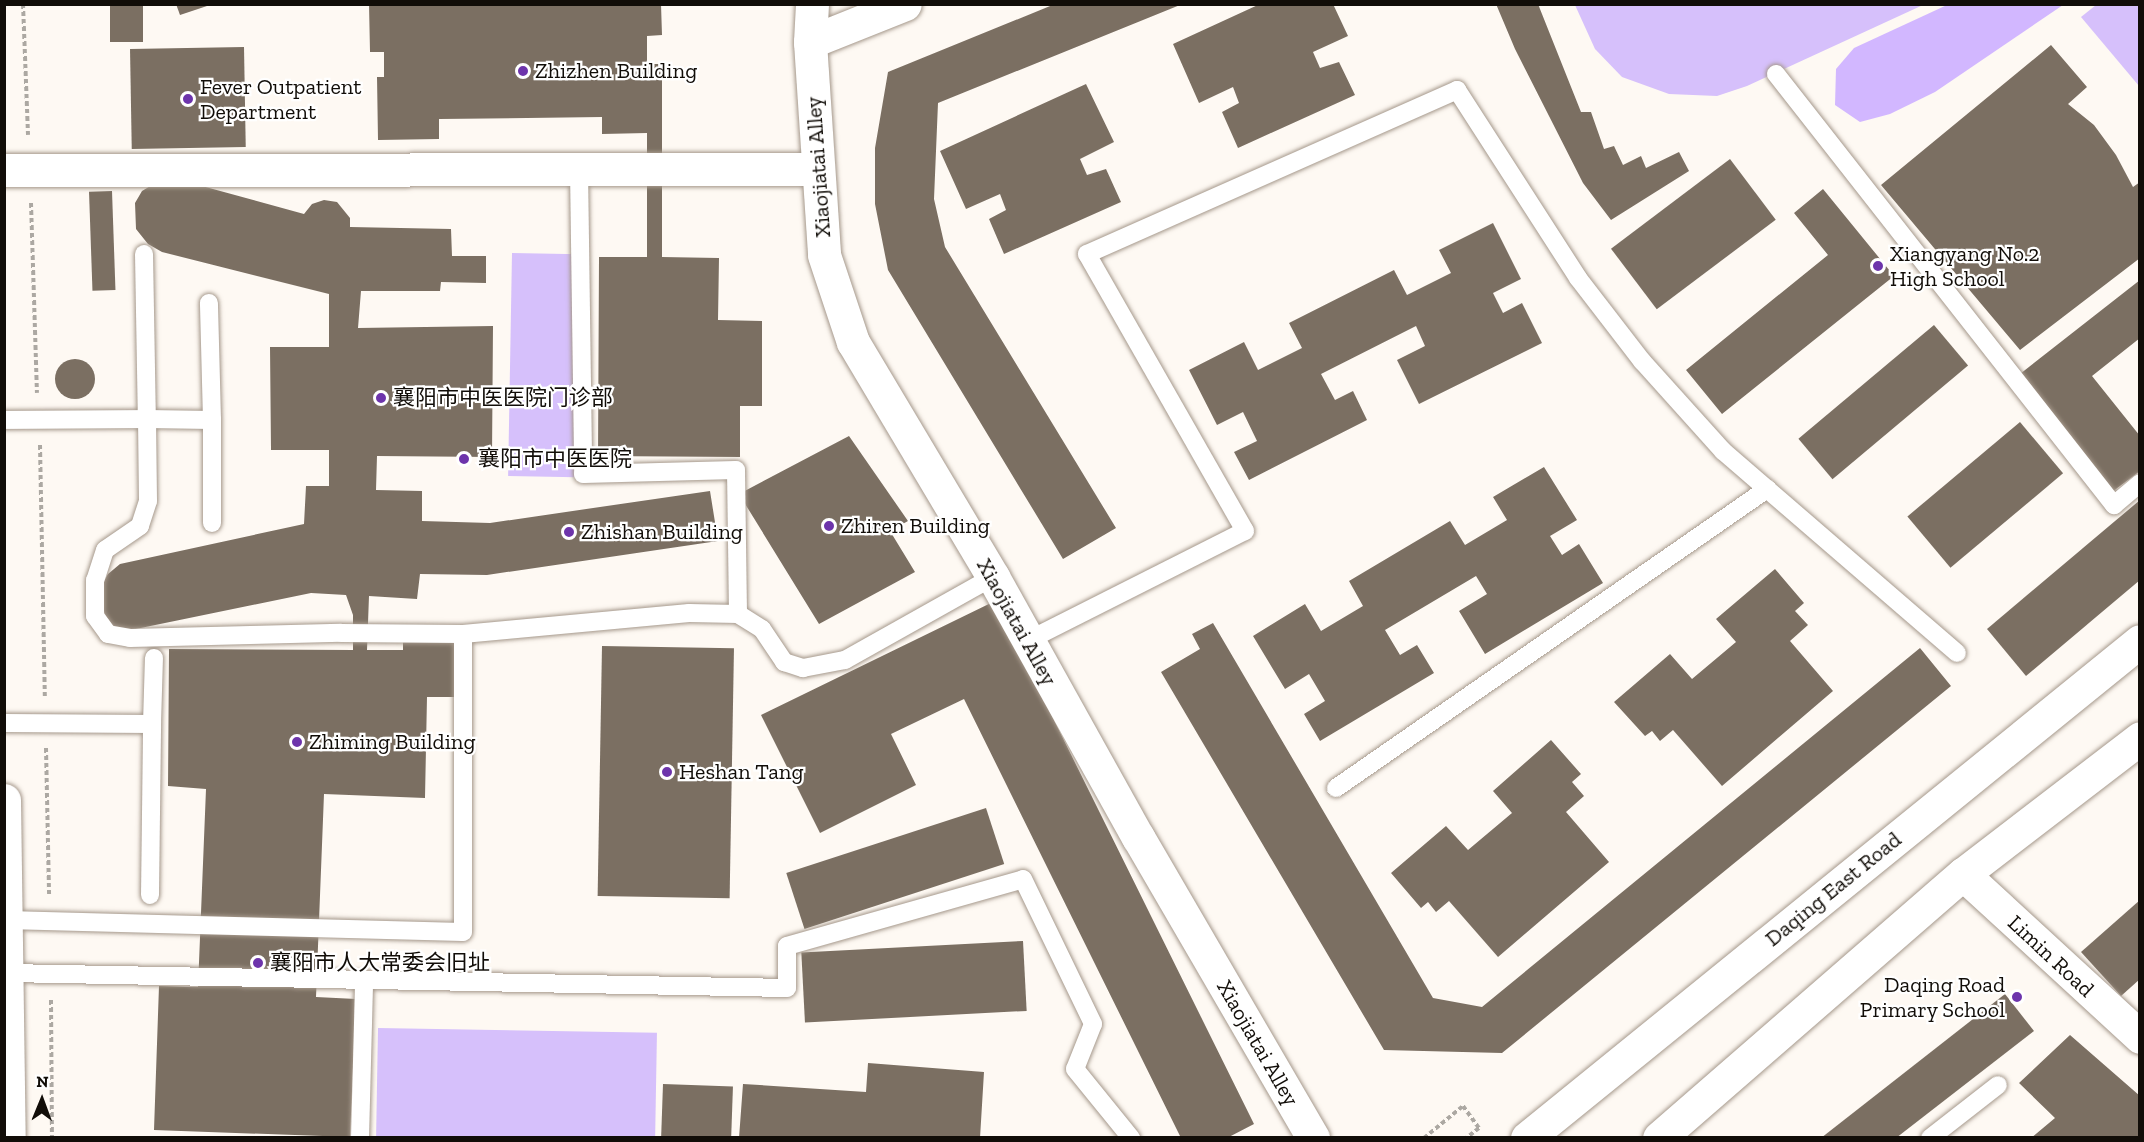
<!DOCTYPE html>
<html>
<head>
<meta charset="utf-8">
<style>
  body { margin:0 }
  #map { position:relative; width:2144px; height:1142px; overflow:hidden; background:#fef9f3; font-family:"Zilla Slab","Noto Sans SC",serif }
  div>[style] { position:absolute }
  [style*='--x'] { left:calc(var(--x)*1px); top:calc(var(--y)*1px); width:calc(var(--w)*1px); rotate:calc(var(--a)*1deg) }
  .green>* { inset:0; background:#d6c0fb; transform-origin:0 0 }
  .forest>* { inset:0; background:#d2b7ff }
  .building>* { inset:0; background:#7b6f62; transform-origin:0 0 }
  .round { border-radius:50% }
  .path>* { height:4px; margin-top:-2px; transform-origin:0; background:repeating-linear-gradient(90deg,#aca8a2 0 4.5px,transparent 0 7.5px) }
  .roads { filter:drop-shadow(0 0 2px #a5988b) drop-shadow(0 0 2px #a5988b) }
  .lane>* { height:18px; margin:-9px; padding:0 9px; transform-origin:9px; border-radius:9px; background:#fff }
  .street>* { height:33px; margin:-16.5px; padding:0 16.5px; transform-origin:16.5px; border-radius:16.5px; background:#fff }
  .secondary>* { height:33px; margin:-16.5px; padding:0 16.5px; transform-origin:16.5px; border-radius:16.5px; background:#fff }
  .primary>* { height:33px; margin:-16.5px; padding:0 16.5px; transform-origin:16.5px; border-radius:16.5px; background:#fff }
  .dots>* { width:16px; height:16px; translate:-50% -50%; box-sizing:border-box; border:3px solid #fff; border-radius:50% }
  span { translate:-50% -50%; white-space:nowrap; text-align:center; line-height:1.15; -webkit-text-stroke:4.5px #fff; paint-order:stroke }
  .poi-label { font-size:22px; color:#110d08 }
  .left { translate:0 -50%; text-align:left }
  .right { translate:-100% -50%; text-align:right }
  .street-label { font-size:22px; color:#110d08 }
  .frame { position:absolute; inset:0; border:6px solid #110d08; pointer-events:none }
  .north { position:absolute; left:12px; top:1070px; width:60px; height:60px; -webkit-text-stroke:4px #fff; paint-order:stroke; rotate:1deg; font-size:16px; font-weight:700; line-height:24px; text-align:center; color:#110d08 }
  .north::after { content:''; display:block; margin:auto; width:21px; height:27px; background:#110d08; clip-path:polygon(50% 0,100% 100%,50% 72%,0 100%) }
</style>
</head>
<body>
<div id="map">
  <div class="green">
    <div style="clip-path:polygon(1575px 5px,1923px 5px,1747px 86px,1717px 96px,1669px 94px,1622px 77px,1595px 49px)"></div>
    <div style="clip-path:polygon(2096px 5px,2139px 5px,2139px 86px,2081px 17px)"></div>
    <div style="left:512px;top:253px;width:68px;height:223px;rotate:1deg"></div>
    <div style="left:378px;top:1028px;width:279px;height:109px;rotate:1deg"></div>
  </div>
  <div class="forest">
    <div style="clip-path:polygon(1947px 5px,2063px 5px,1935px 92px,1890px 114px,1860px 122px,1835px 105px,1836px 69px,1854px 48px)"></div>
  </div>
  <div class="building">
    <div style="left:110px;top:4px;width:33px;height:38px"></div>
    <div style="clip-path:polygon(176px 4px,210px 4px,210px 5px,180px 15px)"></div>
    <div style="clip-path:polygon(369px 4px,661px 4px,662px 35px,647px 36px,647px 64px,662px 64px,662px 257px,719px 258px,718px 320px,762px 321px,762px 406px,740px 406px,740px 457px,598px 456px,599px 257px,647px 257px,647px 133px,602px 134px,602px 117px,439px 119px,439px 139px,378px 140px,377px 77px,384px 77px,384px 52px,370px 52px)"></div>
    <div style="clip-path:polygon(1055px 4px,1180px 5px,938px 103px,934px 199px,945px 247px,1116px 528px,1063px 559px,888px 270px,875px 204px,875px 148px,888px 72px)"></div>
    <div style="clip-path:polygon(1260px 4px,1333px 4px,1348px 36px,1313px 52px,1320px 68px,1339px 62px,1355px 95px,1238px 148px,1222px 112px,1239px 103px,1233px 87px,1199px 103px,1173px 44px)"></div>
    <div style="clip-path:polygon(1496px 4px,1538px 4px,1581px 112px,1591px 112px,1604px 149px,1614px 146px,1623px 165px,1641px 156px,1646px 168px,1679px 152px,1689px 171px,1611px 220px,1583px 183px,1515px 49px)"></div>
    <div style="clip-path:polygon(2051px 45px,2087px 87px,2068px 104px,2094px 125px,2116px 155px,2133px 187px,2140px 182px,2140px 258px,2020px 350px,1881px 185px)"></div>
    <div style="left:244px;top:47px;width:100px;height:114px;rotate:89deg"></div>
    <div style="clip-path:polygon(1086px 84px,1114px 142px,1080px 159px,1087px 175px,1106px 169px,1121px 202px,1004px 254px,989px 219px,1006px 210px,1000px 194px,966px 209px,940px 151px)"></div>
    <div style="left:1730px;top:159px;width:76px;height:149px;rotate:53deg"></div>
    <div style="clip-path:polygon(180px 180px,304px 214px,312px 204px,324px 200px,337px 202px,350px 218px,350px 227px,451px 229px,452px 256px,486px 256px,486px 283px,441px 282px,440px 291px,361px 291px,358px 328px,493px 326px,492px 457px,377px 456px,376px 490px,422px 491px,422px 521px,490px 523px,710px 491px,718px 541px,487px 575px,420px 574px,417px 599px,369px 596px,367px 650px,403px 650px,403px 639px,455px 640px,454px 697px,427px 697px,425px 798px,324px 794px,316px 997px,356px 999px,350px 1137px,154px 1130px,159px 986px,198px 987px,206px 789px,168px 786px,169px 649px,353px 650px,353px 615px,346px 595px,311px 593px,131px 630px,115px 627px,107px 620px,103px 608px,102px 585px,108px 574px,120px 564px,304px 524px,306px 486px,329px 486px,329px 450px,271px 450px,270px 347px,329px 347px,329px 294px,162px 252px,148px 244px,136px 229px,135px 203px,142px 191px,152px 185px)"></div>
    <div style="clip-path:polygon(1823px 189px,1894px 276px,1722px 414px,1686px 370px,1828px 255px,1794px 213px)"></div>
    <div style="left:112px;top:191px;width:99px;height:23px;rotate:88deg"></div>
    <div style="clip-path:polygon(1493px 223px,1521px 279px,1493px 293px,1503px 313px,1522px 303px,1542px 343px,1419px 404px,1397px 360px,1425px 346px,1416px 326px,1321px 374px,1335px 400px,1353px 391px,1367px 420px,1249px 480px,1234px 452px,1257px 441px,1243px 412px,1217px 425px,1189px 370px,1244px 342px,1258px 370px,1302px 348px,1289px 323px,1394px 270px,1407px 295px,1451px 273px,1439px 250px)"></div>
    <div style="clip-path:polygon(2140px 280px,2140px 338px,2092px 376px,2140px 436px,2140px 471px,2112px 492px,2020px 374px)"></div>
    <div style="left:1934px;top:325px;width:53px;height:177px;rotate:50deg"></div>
    <div class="round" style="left:55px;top:359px;width:40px;height:40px"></div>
    <div style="left:2020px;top:422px;width:67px;height:147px;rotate:50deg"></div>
    <div style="clip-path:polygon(849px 436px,908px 521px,890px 531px,915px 572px,819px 624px,739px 494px)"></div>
    <div style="clip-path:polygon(1544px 467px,1577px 520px,1550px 536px,1562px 555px,1579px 544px,1603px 583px,1485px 654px,1459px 611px,1487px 594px,1476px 576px,1385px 630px,1400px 655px,1417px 645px,1434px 673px,1320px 741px,1304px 714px,1325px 701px,1309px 674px,1285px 689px,1253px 636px,1305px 604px,1321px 631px,1363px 606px,1349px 581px,1450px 521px,1465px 545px,1507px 520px,1493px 497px)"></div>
    <div style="clip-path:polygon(2140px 500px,2140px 580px,2026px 676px,1987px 629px)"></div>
    <div style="clip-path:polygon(1775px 569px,1804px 603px,1795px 611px,1808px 625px,1790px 641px,1833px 691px,1722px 786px,1673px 730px,1660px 741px,1652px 731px,1645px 736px,1614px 702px,1670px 654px,1692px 679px,1736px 642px,1716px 619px)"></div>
    <div style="clip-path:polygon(995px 601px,1254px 1124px,1227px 1138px,1181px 1138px,964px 699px,891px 734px,916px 785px,820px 833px,761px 715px)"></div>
    <div style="clip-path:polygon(1213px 623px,1433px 998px,1482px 1007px,1920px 648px,1951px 686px,1502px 1053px,1384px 1050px,1161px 672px,1200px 649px,1192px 634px)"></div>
    <div style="left:602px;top:646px;width:132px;height:250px;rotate:1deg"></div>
    <div style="clip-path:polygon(1551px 740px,1581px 774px,1572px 782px,1584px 796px,1566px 812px,1609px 862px,1498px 957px,1449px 901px,1436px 912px,1428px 902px,1421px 908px,1391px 873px,1446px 826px,1468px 850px,1512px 813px,1493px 791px)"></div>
    <div style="left:986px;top:808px;width:59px;height:210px;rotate:72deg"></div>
    <div style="clip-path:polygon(2140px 900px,2140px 979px,2121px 996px,2081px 952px)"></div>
    <div style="left:1023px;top:941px;width:70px;height:222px;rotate:87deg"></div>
    <div style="clip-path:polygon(2005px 994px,2034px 1031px,1896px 1138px,1821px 1138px)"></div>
    <div style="clip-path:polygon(2070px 1035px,2140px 1096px,2140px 1138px,2031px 1138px,2055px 1118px,2019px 1083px)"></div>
    <div style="clip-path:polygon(868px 1063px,984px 1072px,980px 1138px,739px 1138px,743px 1084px,866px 1092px)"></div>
    <div style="left:663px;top:1084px;width:70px;height:52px;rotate:2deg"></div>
  </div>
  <div class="path">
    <div style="--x:23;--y:4;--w:131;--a:87.8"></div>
    <div style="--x:31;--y:203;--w:190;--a:88.2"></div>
    <div style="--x:40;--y:445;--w:251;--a:88.9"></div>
    <div style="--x:46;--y:748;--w:146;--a:88.8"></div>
    <div style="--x:51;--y:1000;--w:138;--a:89.6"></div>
    <div style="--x:1424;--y:1138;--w:50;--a:-39.4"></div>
    <div style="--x:1463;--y:1106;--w:27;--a:54"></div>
    <div style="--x:1479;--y:1128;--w:16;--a:142"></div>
  </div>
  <div class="roads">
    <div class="lane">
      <div style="--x:1776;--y:74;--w:548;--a:51.9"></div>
      <div style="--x:2114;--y:505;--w:34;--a:-40"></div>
      <div style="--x:579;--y:169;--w:305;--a:89.2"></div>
      <div style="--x:583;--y:474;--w:153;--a:-1.5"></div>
      <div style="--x:736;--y:470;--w:144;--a:89.2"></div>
      <div style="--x:144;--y:254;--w:165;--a:89"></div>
      <div style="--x:147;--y:419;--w:65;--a:0.9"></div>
      <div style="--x:212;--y:420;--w:117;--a:-91.5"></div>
      <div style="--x:4;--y:420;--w:143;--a:-0.4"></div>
      <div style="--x:147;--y:419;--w:82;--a:89.3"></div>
      <div style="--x:148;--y:501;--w:26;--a:108"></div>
      <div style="--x:140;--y:526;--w:42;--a:145.6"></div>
      <div style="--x:105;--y:550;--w:32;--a:108"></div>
      <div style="--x:95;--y:580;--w:36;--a:90"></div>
      <div style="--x:95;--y:616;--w:22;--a:54"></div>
      <div style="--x:108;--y:634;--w:22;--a:10"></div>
      <div style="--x:130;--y:638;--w:211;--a:-1.4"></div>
      <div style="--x:341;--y:633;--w:122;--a:0.5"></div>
      <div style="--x:212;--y:420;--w:103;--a:90"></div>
      <div style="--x:1027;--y:641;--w:244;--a:-26.8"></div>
      <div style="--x:1245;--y:531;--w:319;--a:-119.7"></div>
      <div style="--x:1087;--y:254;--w:405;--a:-23.9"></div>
      <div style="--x:1457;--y:90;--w:224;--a:57.2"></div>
      <div style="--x:1578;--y:278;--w:105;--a:52.4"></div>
      <div style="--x:1642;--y:361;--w:121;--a:48"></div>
      <div style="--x:1723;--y:451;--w:309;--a:40.8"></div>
      <div style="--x:4;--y:723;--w:148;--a:0.4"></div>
      <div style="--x:152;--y:724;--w:66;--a:-88.3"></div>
      <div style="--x:1336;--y:788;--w:525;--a:-34.75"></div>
      <div style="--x:150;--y:895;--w:171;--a:-89.3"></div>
      <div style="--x:6;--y:920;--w:457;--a:1.5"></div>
      <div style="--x:463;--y:932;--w:298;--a:-90"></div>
      <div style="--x:463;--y:634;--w:227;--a:-5.3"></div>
      <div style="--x:689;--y:613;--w:49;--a:1.2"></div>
      <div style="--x:738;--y:614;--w:28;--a:32"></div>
      <div style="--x:762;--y:629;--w:40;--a:56"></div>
      <div style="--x:784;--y:662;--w:20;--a:18"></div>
      <div style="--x:803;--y:668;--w:43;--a:-10.8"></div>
      <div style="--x:845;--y:660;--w:170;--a:-29.3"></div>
      <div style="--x:7;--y:973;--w:780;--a:1.1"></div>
      <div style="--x:787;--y:988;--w:42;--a:-90"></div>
      <div style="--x:787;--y:946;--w:245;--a:-15.8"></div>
      <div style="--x:1023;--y:879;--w:161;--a:64.2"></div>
      <div style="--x:1093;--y:1024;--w:48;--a:111.8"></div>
      <div style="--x:1075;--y:1069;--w:89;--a:50.9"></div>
      <div style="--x:360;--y:1138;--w:158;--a:-88.5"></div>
      <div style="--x:1930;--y:1138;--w:86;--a:-37.9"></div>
    </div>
    <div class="street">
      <div style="--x:810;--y:42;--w:102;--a:-21.8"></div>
      <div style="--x:4;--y:170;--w:814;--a:-0.07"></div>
      <div style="--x:1963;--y:874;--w:241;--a:42.6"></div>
    </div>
    <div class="secondary">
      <div style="--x:812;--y:4;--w:38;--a:93"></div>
      <div style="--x:810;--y:42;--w:213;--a:86.2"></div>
      <div style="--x:824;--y:255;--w:92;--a:71.6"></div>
      <div style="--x:853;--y:342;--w:274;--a:59.2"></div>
      <div style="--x:993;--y:577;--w:298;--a:60.9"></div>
      <div style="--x:1138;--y:837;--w:348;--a:59.8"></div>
    </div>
    <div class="primary">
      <div style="--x:4;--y:800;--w:338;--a:89.2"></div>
      <div style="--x:1527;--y:1138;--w:789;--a:-39.03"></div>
      <div style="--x:1659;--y:1138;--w:403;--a:-41"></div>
      <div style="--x:1963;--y:874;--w:223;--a:-37.5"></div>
    </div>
  </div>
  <div class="dots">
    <div style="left:523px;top:71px;background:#6d34ab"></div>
    <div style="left:188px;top:99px;background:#6d34ab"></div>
    <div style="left:1878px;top:266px;background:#6d34ab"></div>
    <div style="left:381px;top:398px;background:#6d34ab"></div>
    <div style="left:464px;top:459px;background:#6d34ab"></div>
    <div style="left:829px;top:526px;background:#6d34ab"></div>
    <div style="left:569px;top:532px;background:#6d34ab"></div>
    <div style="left:297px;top:742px;background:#6d34ab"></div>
    <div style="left:667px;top:772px;background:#6d34ab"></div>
    <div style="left:258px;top:963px;background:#6d34ab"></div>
    <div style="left:2017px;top:997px;background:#6d34ab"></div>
  </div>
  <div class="poi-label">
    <span class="left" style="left:535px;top:71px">Zhizhen Building</span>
    <span class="left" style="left:200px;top:99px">Fever Outpatient<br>Department</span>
    <span class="left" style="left:1890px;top:266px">Xiangyang No.2<br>High School</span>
    <span class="left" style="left:393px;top:398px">襄阳市中医医院门诊部</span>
    <span class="left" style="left:478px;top:459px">襄阳市中医医院</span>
    <span class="left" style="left:841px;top:526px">Zhiren Building</span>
    <span class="left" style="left:581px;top:532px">Zhishan Building</span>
    <span class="left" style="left:309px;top:742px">Zhiming Building</span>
    <span class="left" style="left:679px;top:772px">Heshan Tang</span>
    <span class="left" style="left:270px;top:963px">襄阳市人大常委会旧址</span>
    <span class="right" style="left:2005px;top:997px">Daqing Road<br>Primary School</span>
  </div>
  <div class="street-label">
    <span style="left:818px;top:167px;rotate:-94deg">Xiaojiatai Alley</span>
    <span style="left:1017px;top:622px;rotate:61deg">Xiaojiatai Alley</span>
    <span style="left:1833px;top:889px;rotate:-39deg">Daqing East Road</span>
    <span style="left:2051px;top:956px;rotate:43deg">Limin Road</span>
    <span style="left:1258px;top:1043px;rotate:60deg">Xiaojiatai Alley</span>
  </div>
  <div class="frame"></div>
  <div class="north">N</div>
</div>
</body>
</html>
